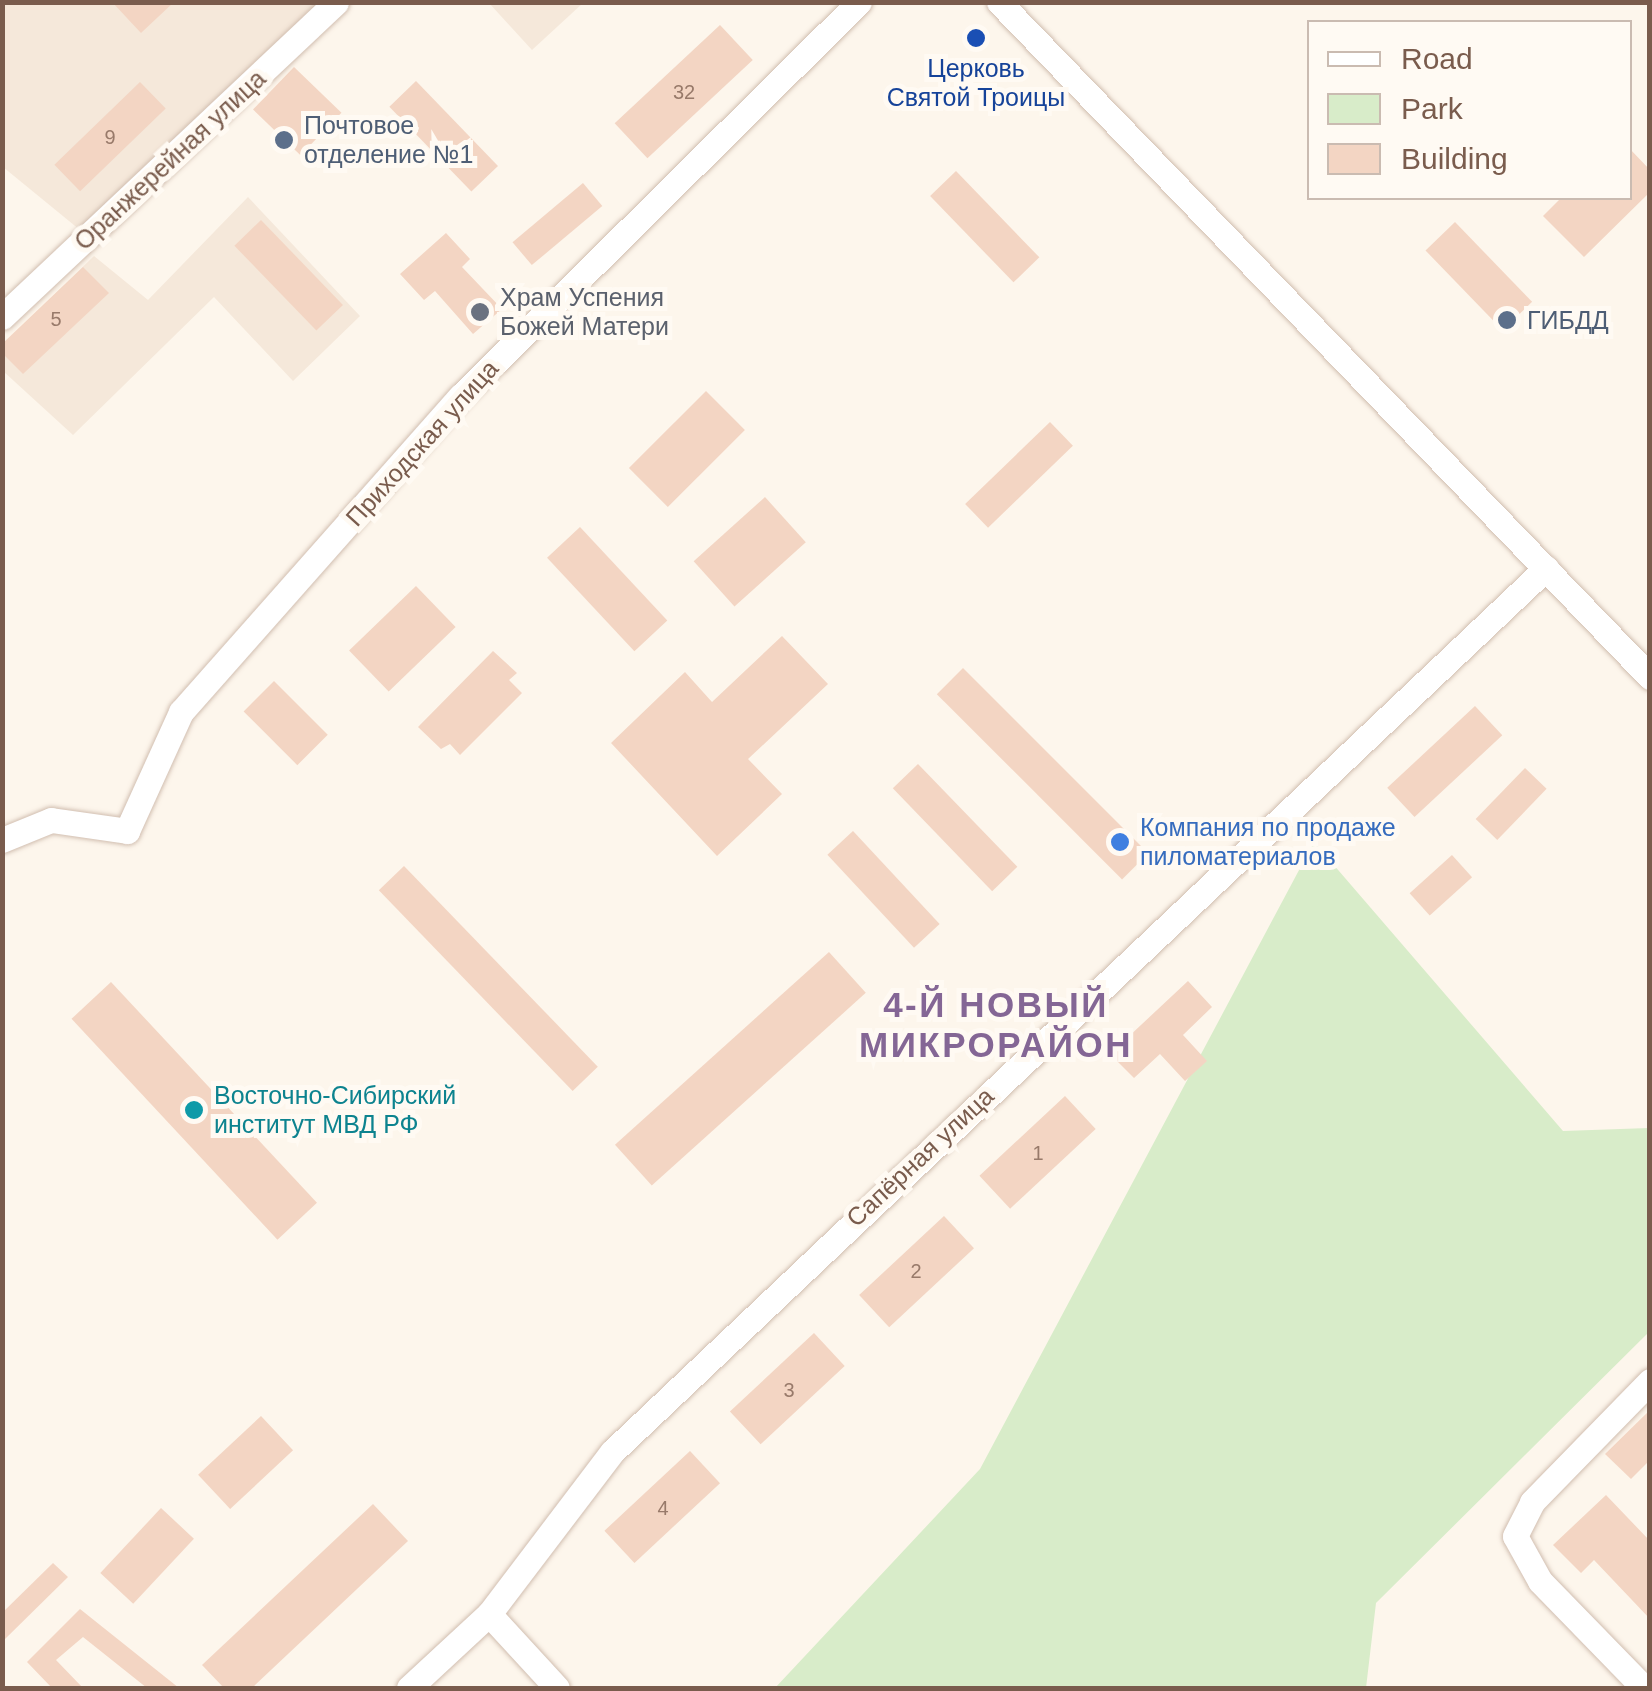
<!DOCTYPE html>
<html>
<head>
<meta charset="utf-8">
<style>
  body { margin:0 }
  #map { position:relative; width:1652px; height:1691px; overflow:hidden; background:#fdf6ec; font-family:Helvetica,sans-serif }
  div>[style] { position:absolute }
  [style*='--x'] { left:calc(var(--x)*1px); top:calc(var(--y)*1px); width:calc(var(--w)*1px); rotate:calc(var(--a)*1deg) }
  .residential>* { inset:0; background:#f5e8da }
  .green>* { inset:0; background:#d8ecc9 }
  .building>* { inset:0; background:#f3d5c3; transform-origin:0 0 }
  .roads { filter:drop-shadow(0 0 2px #d1beb0) drop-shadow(0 0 2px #d1beb0) }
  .minor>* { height:25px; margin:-12.5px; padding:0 12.5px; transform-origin:12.5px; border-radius:12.5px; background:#fff }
  .dots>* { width:28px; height:28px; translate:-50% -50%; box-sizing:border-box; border:5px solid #fffaf3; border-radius:50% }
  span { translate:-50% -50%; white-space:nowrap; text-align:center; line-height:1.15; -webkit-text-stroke:10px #fffaf3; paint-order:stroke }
  .number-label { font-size:20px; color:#987a6a }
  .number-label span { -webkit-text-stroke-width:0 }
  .transit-label { font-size:25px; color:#164399 }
  .service-label { font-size:25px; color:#4e5e75 }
  .left { translate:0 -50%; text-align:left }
  .street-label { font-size:25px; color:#7a5c4d }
  .worship-label { font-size:25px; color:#5b616d }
  .shop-label { font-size:25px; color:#366cbe }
  .culture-label { font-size:25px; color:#0d838f }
  .district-label { font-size:35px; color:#846695; font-weight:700; letter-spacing:2.5px }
  .frame { position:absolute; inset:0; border:5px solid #7a5c4d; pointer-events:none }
  .legend { position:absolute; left:1307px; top:20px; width:325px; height:180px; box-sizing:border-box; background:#fffaf3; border:2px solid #cabbb1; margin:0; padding:12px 18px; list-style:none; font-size:30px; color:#7a5c4d }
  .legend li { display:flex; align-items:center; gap:20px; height:50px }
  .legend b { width:50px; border:2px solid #cabbb1 }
</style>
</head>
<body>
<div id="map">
  <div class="residential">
    <div style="clip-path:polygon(2px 3px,318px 3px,80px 230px,3px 167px)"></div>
    <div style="clip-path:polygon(489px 3px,583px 3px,532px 50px)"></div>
    <div style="clip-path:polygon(248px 197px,360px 316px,293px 381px,214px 297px,73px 435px,3px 371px,3px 344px,94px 256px,148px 300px)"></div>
  </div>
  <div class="green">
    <div style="clip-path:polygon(1314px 842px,1563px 1131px,1649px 1128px,1649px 1332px,1376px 1603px,1366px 1688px,775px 1688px,980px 1469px)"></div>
  </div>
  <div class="building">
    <div style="clip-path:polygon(112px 2px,174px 2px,141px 33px)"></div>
    <div style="left:720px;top:25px;width:48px;height:144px;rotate:47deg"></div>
    <div style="left:294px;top:67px;width:66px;height:59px;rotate:44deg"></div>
    <div style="left:416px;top:81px;width:118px;height:37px;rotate:46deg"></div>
    <div style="left:140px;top:82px;width:37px;height:119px;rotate:46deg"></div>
    <div style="clip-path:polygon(1630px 149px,1650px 170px,1650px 192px,1584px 257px,1543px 216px,1561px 198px,1630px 198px)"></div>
    <div style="left:956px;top:171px;width:120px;height:36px;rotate:46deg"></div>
    <div style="left:583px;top:183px;width:30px;height:92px;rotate:50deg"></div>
    <div style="left:261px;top:220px;width:118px;height:37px;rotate:46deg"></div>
    <div style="left:1455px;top:222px;width:111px;height:41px;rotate:46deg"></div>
    <div style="clip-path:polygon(446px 233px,470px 259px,462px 267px,502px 309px,473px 334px,435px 291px,424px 300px,400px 274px)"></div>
    <div style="clip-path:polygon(83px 267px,109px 293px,23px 374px,2px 353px,2px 344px)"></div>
    <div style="left:706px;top:391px;width:55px;height:109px;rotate:45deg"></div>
    <div style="left:1050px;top:422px;width:33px;height:118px;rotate:46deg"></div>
    <div style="left:765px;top:497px;width:61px;height:96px;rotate:48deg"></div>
    <div style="left:580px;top:527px;width:128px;height:45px;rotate:47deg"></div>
    <div style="left:416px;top:586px;width:57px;height:93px;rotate:46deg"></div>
    <div style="clip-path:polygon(782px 636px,828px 684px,748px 759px,782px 794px,717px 856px,611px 743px,685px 672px,712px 702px)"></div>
    <div style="clip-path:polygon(493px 651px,517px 673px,509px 680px,522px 693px,460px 755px,450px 744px,441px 749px,418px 727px)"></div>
    <div style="left:963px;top:668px;width:262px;height:37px;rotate:45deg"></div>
    <div style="left:274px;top:681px;width:76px;height:43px;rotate:45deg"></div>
    <div style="left:1475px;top:706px;width:40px;height:120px;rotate:47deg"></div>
    <div style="left:918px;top:764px;width:143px;height:35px;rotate:46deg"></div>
    <div style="left:1525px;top:768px;width:30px;height:71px;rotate:44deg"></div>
    <div style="left:853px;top:831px;width:127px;height:35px;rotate:47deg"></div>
    <div style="left:1452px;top:855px;width:30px;height:57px;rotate:48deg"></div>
    <div style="left:404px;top:866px;width:279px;height:35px;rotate:46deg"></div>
    <div style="left:829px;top:952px;width:55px;height:288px;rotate:48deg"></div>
    <div style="clip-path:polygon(1188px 981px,1212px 1007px,1183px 1035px,1207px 1061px,1185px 1081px,1160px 1054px,1134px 1078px,1110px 1054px)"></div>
    <div style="left:111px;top:982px;width:302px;height:54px;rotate:47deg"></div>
    <div style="left:1065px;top:1096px;width:45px;height:117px;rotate:47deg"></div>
    <div style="left:944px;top:1216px;width:44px;height:116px;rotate:47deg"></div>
    <div style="left:814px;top:1333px;width:45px;height:115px;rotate:47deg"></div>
    <div style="clip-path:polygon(1650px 1410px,1650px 1460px,1631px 1479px,1605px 1454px)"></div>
    <div style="left:261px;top:1416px;width:47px;height:86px;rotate:47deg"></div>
    <div style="left:690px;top:1451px;width:44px;height:117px;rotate:47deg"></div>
    <div style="clip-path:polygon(1606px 1495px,1650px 1541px,1650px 1619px,1594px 1560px,1581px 1573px,1553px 1545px)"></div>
    <div style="clip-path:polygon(373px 1504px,408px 1541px,252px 1688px,224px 1688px,202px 1665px)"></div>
    <div style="left:161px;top:1508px;width:45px;height:89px;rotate:43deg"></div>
    <div style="clip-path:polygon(53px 1563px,68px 1577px,2px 1642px,2px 1613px)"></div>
    <div style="clip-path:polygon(80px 1609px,179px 1688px,147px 1688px,83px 1637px,56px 1660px,83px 1688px,52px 1688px,27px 1662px)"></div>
  </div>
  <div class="roads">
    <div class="minor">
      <div style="--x:999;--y:2;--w:938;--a:46.04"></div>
      <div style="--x:2;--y:317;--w:459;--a:-43.3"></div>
      <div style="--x:2;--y:840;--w:53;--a:-22.2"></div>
      <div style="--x:51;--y:820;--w:77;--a:8.2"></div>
      <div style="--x:127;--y:831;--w:131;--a:-65.6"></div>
      <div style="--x:181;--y:712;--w:422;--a:-48.5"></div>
      <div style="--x:461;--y:396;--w:560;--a:-44.71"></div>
      <div style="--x:489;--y:1614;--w:100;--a:47.4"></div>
      <div style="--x:409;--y:1688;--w:109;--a:-42.8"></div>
      <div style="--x:489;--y:1614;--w:203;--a:-52.8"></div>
      <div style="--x:612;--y:1452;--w:1286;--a:-43.42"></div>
      <div style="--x:1644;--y:1688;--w:149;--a:-134.2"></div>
      <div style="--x:1540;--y:1581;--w:51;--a:-119.1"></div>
      <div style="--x:1515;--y:1536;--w:38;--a:-63"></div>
      <div style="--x:1532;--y:1502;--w:169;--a:-45.7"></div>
    </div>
  </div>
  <div class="dots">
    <div style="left:976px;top:38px;background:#1a4fb4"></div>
    <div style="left:284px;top:140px;background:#5c6f8a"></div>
    <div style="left:480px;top:312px;background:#6b7280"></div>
    <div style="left:1507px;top:320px;background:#5c6f8a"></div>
    <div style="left:1120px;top:842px;background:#3f7fe0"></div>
    <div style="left:194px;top:1110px;background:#0f9aa8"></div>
  </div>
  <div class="number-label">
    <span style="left:684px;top:92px">32</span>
    <span style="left:110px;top:137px">9</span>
    <span style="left:56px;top:319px">5</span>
    <span style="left:1038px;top:1153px">1</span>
    <span style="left:916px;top:1271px">2</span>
    <span style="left:789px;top:1390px">3</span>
    <span style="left:663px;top:1508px">4</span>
  </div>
  <div class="transit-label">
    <span style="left:976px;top:83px">Церковь<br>Святой Троицы</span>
  </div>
  <div class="service-label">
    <span class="left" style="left:304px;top:140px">Почтовое<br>отделение №1</span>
    <span class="left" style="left:1527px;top:320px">ГИБДД</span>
  </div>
  <div class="street-label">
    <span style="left:170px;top:160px;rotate:-43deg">Оранжерейная улица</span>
    <span style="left:422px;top:443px;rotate:-48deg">Приходская улица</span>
    <span style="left:920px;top:1157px;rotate:-43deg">Сапёрная улица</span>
  </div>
  <div class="worship-label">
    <span class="left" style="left:500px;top:312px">Храм Успения<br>Божей Матери</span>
  </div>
  <div class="shop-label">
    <span class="left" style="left:1140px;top:842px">Компания по продаже<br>пиломатериалов</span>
  </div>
  <div class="culture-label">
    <span class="left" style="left:214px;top:1110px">Восточно-Сибирский<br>институт МВД РФ</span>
  </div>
  <div class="district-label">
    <span style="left:996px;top:1025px">4-Й НОВЫЙ<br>МИКРОРАЙОН</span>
  </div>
  <div class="frame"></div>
  <ul class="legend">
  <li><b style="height:12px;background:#fff"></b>Road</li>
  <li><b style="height:28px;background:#d8ecc9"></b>Park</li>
  <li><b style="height:28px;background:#f3d5c3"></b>Building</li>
  </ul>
</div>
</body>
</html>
